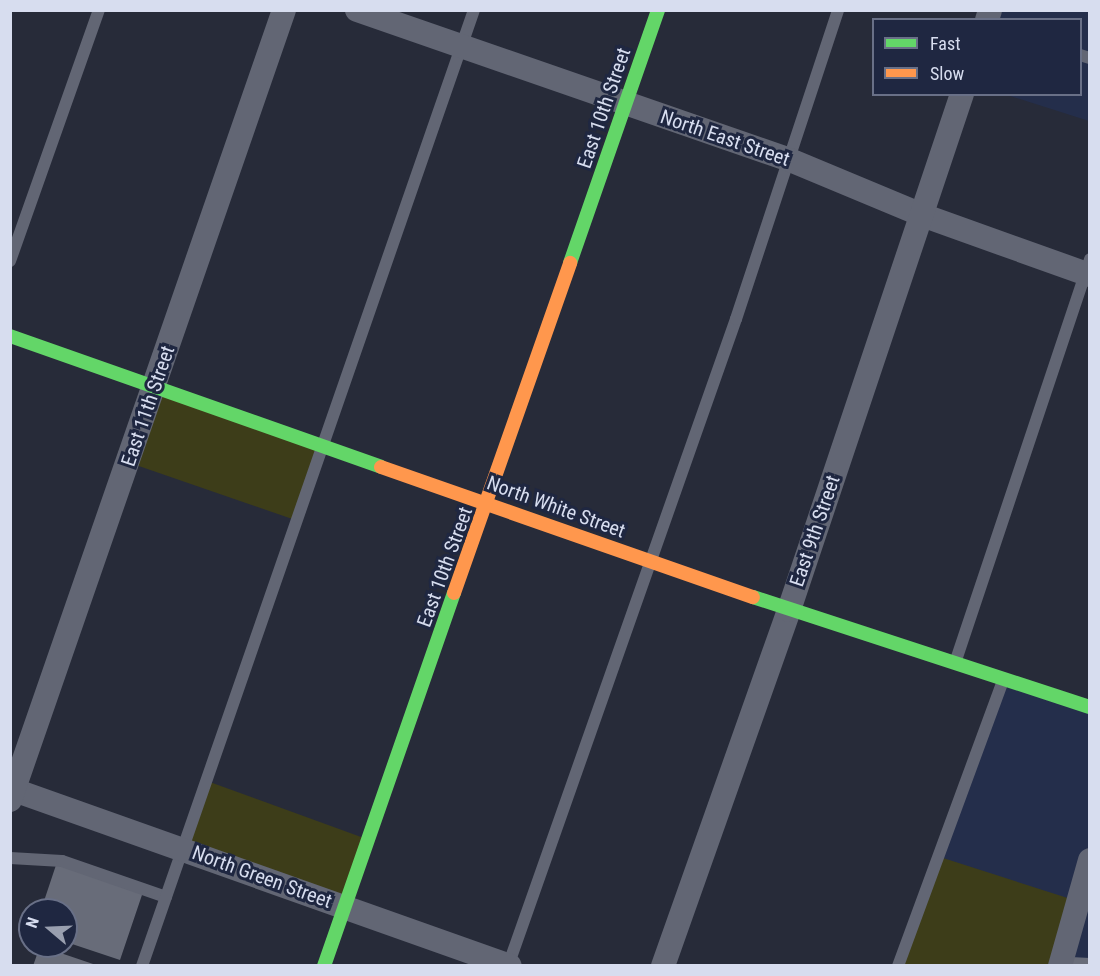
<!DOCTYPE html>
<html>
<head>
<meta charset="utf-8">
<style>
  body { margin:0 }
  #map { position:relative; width:1100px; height:976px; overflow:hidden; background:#272b39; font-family:"Roboto Condensed",sans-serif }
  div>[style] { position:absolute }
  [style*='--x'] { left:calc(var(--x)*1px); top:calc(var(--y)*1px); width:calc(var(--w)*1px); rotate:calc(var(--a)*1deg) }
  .built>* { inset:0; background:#242e4b }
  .green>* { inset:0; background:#3d3d19; transform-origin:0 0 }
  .building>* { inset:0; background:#686c79 }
  .lane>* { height:12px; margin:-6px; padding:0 6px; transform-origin:6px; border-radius:6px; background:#626674 }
  .street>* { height:24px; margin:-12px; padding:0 12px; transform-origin:12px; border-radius:12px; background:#626674 }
  .fast>* { height:14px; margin:-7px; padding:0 7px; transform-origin:7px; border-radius:7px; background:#63d668 }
  .slow>* { height:14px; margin:-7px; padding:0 7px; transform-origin:7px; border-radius:7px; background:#ff974d }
  span { translate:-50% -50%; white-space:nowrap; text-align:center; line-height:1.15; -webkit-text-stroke:6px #1f2741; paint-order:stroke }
  .street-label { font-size:20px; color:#d7ddef }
  .frame { position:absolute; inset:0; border:12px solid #d7ddef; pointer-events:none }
  .legend { position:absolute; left:872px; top:18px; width:210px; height:78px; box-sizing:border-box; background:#1f2741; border:2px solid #697087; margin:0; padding:8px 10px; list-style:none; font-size:18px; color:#d7ddef }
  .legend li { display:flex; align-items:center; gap:12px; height:30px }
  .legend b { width:30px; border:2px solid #697087 }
  .north { position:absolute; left:18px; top:898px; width:60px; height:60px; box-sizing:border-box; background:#1f2741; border:2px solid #697087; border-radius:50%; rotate:289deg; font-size:16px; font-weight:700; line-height:24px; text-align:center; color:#d7ddef }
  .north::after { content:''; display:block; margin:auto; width:21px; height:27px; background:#999faf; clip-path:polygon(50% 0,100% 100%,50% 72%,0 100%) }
</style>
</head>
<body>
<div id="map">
  <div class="built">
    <div style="clip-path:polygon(990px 11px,1089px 11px,1089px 121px,1007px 95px,1080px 94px,1080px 20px,987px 20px)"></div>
    <div style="clip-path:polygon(1003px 680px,1089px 707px,1089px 965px,1060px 965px,940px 857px)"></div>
  </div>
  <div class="green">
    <div style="left:155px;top:386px;width:180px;height:81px;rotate:19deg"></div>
    <div style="left:207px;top:781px;width:172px;height:72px;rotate:20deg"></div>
    <div style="clip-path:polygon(940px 857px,1077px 901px,1060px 965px,898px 966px)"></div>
  </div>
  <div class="building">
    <div style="clip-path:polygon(57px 862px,143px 892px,120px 960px,66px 942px,66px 910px,41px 910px)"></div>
    <div style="clip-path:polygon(40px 946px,96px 965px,95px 966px,33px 966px)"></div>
    <div style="clip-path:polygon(1071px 957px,1090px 958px,1090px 966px,1070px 966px)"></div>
  </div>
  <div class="lane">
    <div style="--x:1080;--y:55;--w:10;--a:17"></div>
    <div style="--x:10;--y:261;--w:266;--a:-70.5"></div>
    <div style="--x:955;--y:663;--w:426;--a:-71.5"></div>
    <div style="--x:10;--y:858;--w:52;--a:3.3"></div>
    <div style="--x:62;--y:861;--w:110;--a:19.1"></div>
    <div style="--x:142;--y:966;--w:1012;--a:-70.85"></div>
    <div style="--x:508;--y:966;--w:686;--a:-70.59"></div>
    <div style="--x:736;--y:319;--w:325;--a:-71.7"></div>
    <div style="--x:898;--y:966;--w:305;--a:-69.8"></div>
  </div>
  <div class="street">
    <div style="--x:357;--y:10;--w:458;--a:19.1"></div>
    <div style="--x:790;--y:160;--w:143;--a:22.6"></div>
    <div style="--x:922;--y:215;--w:178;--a:19.7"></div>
    <div style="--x:987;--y:20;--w:10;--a:-73"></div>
    <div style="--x:14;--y:790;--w:526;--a:19.54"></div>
    <div style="--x:10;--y:800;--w:836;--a:-70.87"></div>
    <div style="--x:663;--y:966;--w:378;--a:-70.5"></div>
    <div style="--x:789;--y:610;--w:544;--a:-71.47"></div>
    <div style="--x:1060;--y:966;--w:110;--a:-74.2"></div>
  </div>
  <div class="fast">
    <div style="--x:570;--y:263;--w:268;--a:-70.8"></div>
    <div style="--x:10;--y:336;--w:393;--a:19.4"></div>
    <div style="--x:753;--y:597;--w:354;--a:18.1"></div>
    <div style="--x:324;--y:966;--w:395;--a:-70.8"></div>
  </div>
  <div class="slow">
    <div style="--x:381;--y:467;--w:394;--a:19.3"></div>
    <div style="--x:454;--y:593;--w:350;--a:-70.6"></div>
  </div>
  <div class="street-label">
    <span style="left:604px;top:108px;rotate:-71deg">East 10th Street</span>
    <span style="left:725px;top:138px;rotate:19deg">North East Street</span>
    <span style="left:148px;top:406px;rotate:-71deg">East 11th Street</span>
    <span style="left:556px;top:507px;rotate:20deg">North White Street</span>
    <span style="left:815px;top:531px;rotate:-71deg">East 9th Street</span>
    <span style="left:445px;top:567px;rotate:-70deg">East 10th Street</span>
    <span style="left:262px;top:877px;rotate:20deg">North Green Street</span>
  </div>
  <div class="frame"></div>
  <ul class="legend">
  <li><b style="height:8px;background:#63d668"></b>Fast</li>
  <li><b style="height:8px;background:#ff974d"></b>Slow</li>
  </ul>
  <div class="north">N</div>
</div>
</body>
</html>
